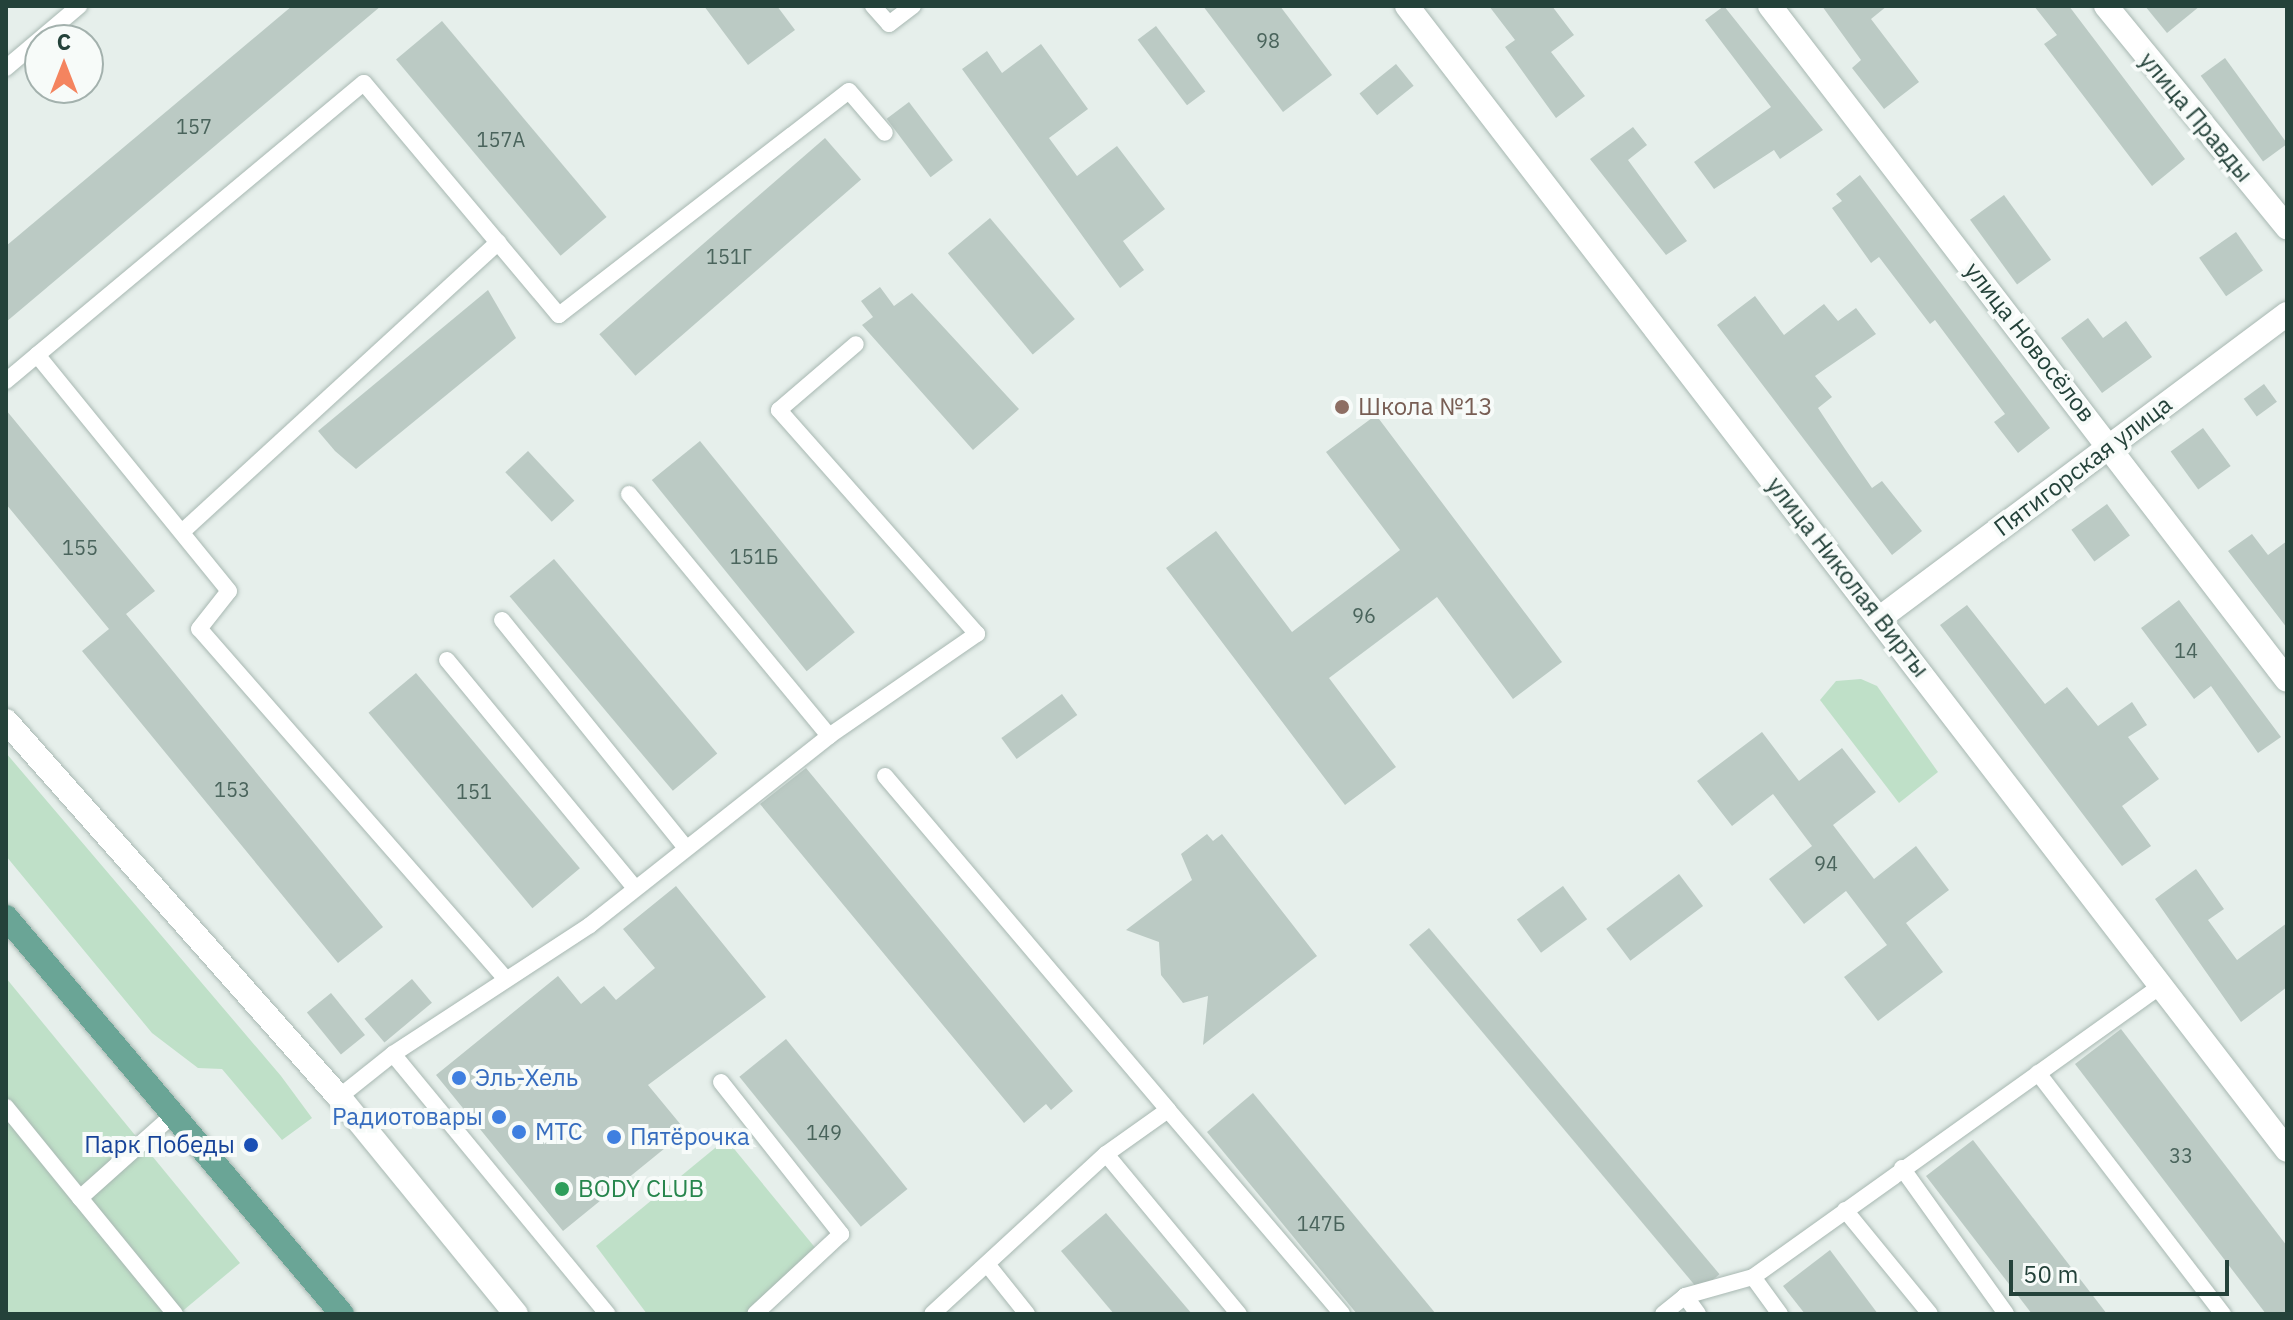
<!DOCTYPE html>
<html>
<head>
<meta charset="utf-8">
<style>
  body { margin:0 }
  #map { position:relative; width:2293px; height:1320px; overflow:hidden; background:#e6efeb; font-family:"IBM Plex Sans",sans-serif }
  div>[style] { position:absolute }
  [style*='--x'] { left:calc(var(--x)*1px); top:calc(var(--y)*1px); width:calc(var(--w)*1px); rotate:calc(var(--a)*1deg) }
  .green>* { inset:0; background:#bfe0c8 }
  .building>* { inset:0; background:#bbcac4; transform-origin:0 0 }
  .roads { filter:drop-shadow(0 0 2px #a8b8b2) drop-shadow(0 0 2px #a8b8b2) }
  .lane>* { height:16px; margin:-8px; padding:0 8px; transform-origin:8px; border-radius:8px; background:#fff }
  .street>* { height:24px; margin:-12px; padding:0 12px; transform-origin:12px; border-radius:12px; background:#fff }
  .primary>* { height:24px; margin:-12px; padding:0 12px; transform-origin:12px; border-radius:12px; background:#6aa596 }
  .dots>* { width:22px; height:22px; translate:-50% -50%; box-sizing:border-box; border:4px solid #f7fbf9; border-radius:50% }
  span { translate:-50% -50%; white-space:nowrap; text-align:center; line-height:1.15; -webkit-text-stroke:8px #f7fbf9; paint-order:stroke }
  .number-label { font-size:20px; color:#4a645c }
  .number-label span { -webkit-text-stroke-width:0 }
  .street-label { font-size:24px; color:#24423a }
  .education-label { font-size:24px; color:#785e54 }
  .left { translate:0 -50%; text-align:left }
  .shop-label { font-size:24px; color:#366cbe }
  .right { translate:-100% -50%; text-align:right }
  .transit-label { font-size:24px; color:#164399 }
  .leisure-label { font-size:24px; color:#27864d }
  .frame { position:absolute; inset:0; border:8px solid #24423a; pointer-events:none }
  .north { position:absolute; left:24px; top:24px; width:80px; height:80px; box-sizing:border-box; background:#f7fbf9; border:2px solid #a3b1ad; border-radius:50%; rotate:0deg; font-size:22px; font-weight:700; line-height:32px; text-align:center; color:#24423a }
  .north::after { content:''; display:block; margin:auto; width:28px; height:36px; background:#f4845f; clip-path:polygon(50% 0,100% 100%,50% 72%,0 100%) }
  .scale { position:absolute; left:2009px; top:1260px; width:220px; height:36px; box-sizing:border-box; border:4px solid #24423a; border-top:0; padding-left:10px; font-size:24px; line-height:28px; white-space:nowrap; color:#24423a; -webkit-text-stroke:6px #f7fbf9; paint-order:stroke }
</style>
</head>
<body>
<div id="map">
  <div class="green">
    <div style="clip-path:polygon(1861px 679px,1877px 686px,1938px 772px,1899px 803px,1820px 700px,1836px 681px)"></div>
    <div style="clip-path:polygon(6px 753px,281px 1076px,312px 1118px,282px 1140px,222px 1069px,198px 1068px,152px 1033px,6px 856px)"></div>
    <div style="clip-path:polygon(6px 978px,240px 1263px,179px 1314px,6px 1314px)"></div>
    <div style="clip-path:polygon(726px 1139px,817px 1250px,748px 1314px,647px 1314px,596px 1246px)"></div>
  </div>
  <div class="building">
    <div style="clip-path:polygon(292px 6px,381px 6px,6px 322px,6px 246px)"></div>
    <div style="clip-path:polygon(704px 6px,777px 6px,795px 30px,748px 65px)"></div>
    <div style="clip-path:polygon(1203px 6px,1280px 6px,1332px 75px,1283px 112px)"></div>
    <div style="clip-path:polygon(1489px 6px,1552px 6px,1574px 35px,1551px 52px,1585px 96px,1556px 118px,1505px 47px,1515px 40px)"></div>
    <div style="clip-path:polygon(1724px 6px,1823px 130px,1780px 159px,1774px 150px,1714px 189px,1694px 162px,1771px 107px,1705px 20px)"></div>
    <div style="clip-path:polygon(1822px 6px,1887px 6px,1871px 19px,1919px 82px,1884px 109px,1852px 68px,1861px 60px)"></div>
    <div style="clip-path:polygon(2034px 6px,2069px 6px,2185px 159px,2152px 186px,2044px 44px,2057px 35px)"></div>
    <div style="clip-path:polygon(2145px 6px,2200px 6px,2167px 33px)"></div>
    <div style="left:442px;top:21px;width:256px;height:60px;rotate:50deg"></div>
    <div style="left:1156px;top:26px;width:82px;height:23px;rotate:53deg"></div>
    <div style="clip-path:polygon(1041px 44px,1088px 109px,1049px 138px,1077px 176px,1117px 146px,1165px 209px,1123px 241px,1144px 270px,1120px 288px,962px 69px,987px 51px,1002px 73px)"></div>
    <div style="left:2225px;top:58px;width:106px;height:30px;rotate:54deg"></div>
    <div style="left:1396px;top:64px;width:28px;height:47px;rotate:51deg"></div>
    <div style="left:909px;top:102px;width:73px;height:28px;rotate:53deg"></div>
    <div style="clip-path:polygon(1633px 127px,1647px 145px,1628px 160px,1687px 241px,1666px 255px,1590px 159px)"></div>
    <div style="left:825px;top:138px;width:55px;height:299px;rotate:49deg"></div>
    <div style="clip-path:polygon(1860px 175px,2050px 428px,2018px 453px,1994px 422px,2005px 414px,1935px 320px,1930px 324px,1879px 257px,1871px 263px,1832px 208px,1842px 201px,1836px 194px)"></div>
    <div style="left:2004px;top:195px;width:80px;height:42px;rotate:54deg"></div>
    <div style="left:990px;top:218px;width:132px;height:55px;rotate:50deg"></div>
    <div style="left:2236px;top:232px;width:47px;height:45px;rotate:55deg"></div>
    <div style="clip-path:polygon(880px 287px,894px 306px,912px 293px,1019px 409px,973px 450px,862px 325px,873px 317px,861px 301px)"></div>
    <div style="clip-path:polygon(488px 290px,516px 338px,356px 469px,335px 451px,318px 431px)"></div>
    <div style="clip-path:polygon(1755px 296px,1784px 335px,1824px 304px,1838px 321px,1856px 308px,1876px 334px,1815px 376px,1832px 397px,1818px 408px,1845px 449px,1872px 488px,1882px 481px,1922px 531px,1892px 555px,1717px 325px)"></div>
    <div style="clip-path:polygon(2088px 318px,2103px 338px,2126px 321px,2152px 357px,2102px 393px,2061px 338px)"></div>
    <div style="left:2264px;top:384px;width:22px;height:25px;rotate:54deg"></div>
    <div style="clip-path:polygon(6px 410px,155px 591px,126px 614px,383px 927px,338px 963px,82px 651px,109px 629px,6px 504px)"></div>
    <div style="clip-path:polygon(1376px 415px,1562px 662px,1513px 699px,1437px 597px,1329px 678px,1396px 767px,1345px 805px,1166px 568px,1216px 531px,1292px 632px,1400px 550px,1326px 452px)"></div>
    <div style="left:2203px;top:428px;width:47px;height:40px;rotate:54deg"></div>
    <div style="left:700px;top:441px;width:246px;height:62px;rotate:51deg"></div>
    <div style="left:528px;top:451px;width:68px;height:31px;rotate:47deg"></div>
    <div style="left:2107px;top:504px;width:39px;height:44px;rotate:54deg"></div>
    <div style="clip-path:polygon(2252px 534px,2268px 555px,2287px 541px,2287px 628px,2228px 551px)"></div>
    <div style="left:554px;top:559px;width:254px;height:58px;rotate:50deg"></div>
    <div style="clip-path:polygon(2179px 600px,2281px 737px,2258px 753px,2211px 686px,2194px 699px,2141px 628px)"></div>
    <div style="clip-path:polygon(1967px 605px,2045px 704px,2067px 687px,2098px 726px,2132px 702px,2147px 725px,2128px 737px,2159px 779px,2122px 806px,2151px 846px,2122px 866px,1940px 625px)"></div>
    <div style="left:416px;top:673px;width:255px;height:62px;rotate:50deg"></div>
    <div style="left:1062px;top:694px;width:26px;height:75px;rotate:54deg"></div>
    <div style="clip-path:polygon(1762px 732px,1799px 781px,1842px 748px,1876px 792px,1833px 825px,1874px 879px,1916px 846px,1949px 890px,1906px 923px,1943px 972px,1878px 1021px,1844px 977px,1887px 945px,1846px 891px,1804px 924px,1769px 879px,1812px 846px,1773px 794px,1732px 826px,1697px 781px)"></div>
    <div style="clip-path:polygon(806px 768px,1073px 1091px,1051px 1110px,1046px 1104px,1024px 1123px,760px 804px)"></div>
    <div style="clip-path:polygon(1207px 834px,1213px 841px,1222px 834px,1317px 956px,1203px 1045px,1208px 996px,1183px 1003px,1161px 975px,1159px 942px,1126px 930px,1192px 880px,1181px 854px)"></div>
    <div style="clip-path:polygon(2196px 869px,2224px 909px,2208px 920px,2237px 960px,2287px 923px,2287px 987px,2241px 1022px,2155px 899px)"></div>
    <div style="left:1679px;top:874px;width:40px;height:91px;rotate:53deg"></div>
    <div style="clip-path:polygon(676px 886px,766px 997px,648px 1085px,686px 1131px,563px 1231px,436px 1075px,558px 976px,581px 1004px,604px 986px,616px 1000px,655px 968px,623px 929px)"></div>
    <div style="left:1563px;top:886px;width:41px;height:57px;rotate:54deg"></div>
    <div style="left:1429px;top:928px;width:452px;height:26px;rotate:50deg"></div>
    <div style="left:412px;top:979px;width:31px;height:62px;rotate:50deg"></div>
    <div style="left:331px;top:993px;width:54px;height:31px;rotate:51deg"></div>
    <div style="clip-path:polygon(2121px 1029px,2287px 1246px,2287px 1314px,2266px 1314px,2075px 1064px)"></div>
    <div style="left:786px;top:1039px;width:193px;height:60px;rotate:51deg"></div>
    <div style="clip-path:polygon(1253px 1093px,1436px 1314px,1357px 1314px,1207px 1132px)"></div>
    <div style="clip-path:polygon(1973px 1140px,2107px 1314px,2032px 1314px,1926px 1176px)"></div>
    <div style="clip-path:polygon(1106px 1213px,1192px 1314px,1114px 1314px,1061px 1251px)"></div>
    <div style="clip-path:polygon(1830px 1250px,1878px 1314px,1805px 1314px,1783px 1286px)"></div>
  </div>
  <div class="roads">
    <div class="lane">
      <div style="--x:873;--y:6;--w:24;--a:48"></div>
      <div style="--x:889;--y:24;--w:30;--a:-37"></div>
      <div style="--x:6;--y:68;--w:96;--a:-40.3"></div>
      <div style="--x:6;--y:381;--w:40;--a:-40"></div>
      <div style="--x:629;--y:494;--w:314;--a:50.4"></div>
      <div style="--x:182;--y:532;--w:429;--a:-42.5"></div>
      <div style="--x:502;--y:620;--w:292;--a:51.1"></div>
      <div style="--x:447;--y:660;--w:296;--a:50.5"></div>
      <div style="--x:885;--y:776;--w:438;--a:49.7"></div>
      <div style="--x:1168;--y:1110;--w:76;--a:144.6"></div>
      <div style="--x:1106;--y:1154;--w:236;--a:137.4"></div>
      <div style="--x:505;--y:978;--w:464;--a:-131.2"></div>
      <div style="--x:199;--y:629;--w:48;--a:-51.7"></div>
      <div style="--x:229;--y:591;--w:304;--a:-129.1"></div>
      <div style="--x:37;--y:355;--w:425;--a:-39.8"></div>
      <div style="--x:364;--y:83;--w:303;--a:50"></div>
      <div style="--x:559;--y:315;--w:366;--a:-37.7"></div>
      <div style="--x:849;--y:91;--w:55;--a:49.4"></div>
      <div style="--x:393;--y:1054;--w:235;--a:-33.2"></div>
      <div style="--x:590;--y:925;--w:305;--a:-38.3"></div>
      <div style="--x:829;--y:736;--w:180;--a:-34.6"></div>
      <div style="--x:977;--y:634;--w:299;--a:-131.5"></div>
      <div style="--x:779;--y:410;--w:101;--a:-40.6"></div>
      <div style="--x:2038;--y:1073;--w:304;--a:52.5"></div>
      <div style="--x:721;--y:1082;--w:194;--a:51.7"></div>
      <div style="--x:841;--y:1234;--w:117;--a:137.1"></div>
      <div style="--x:339;--y:1097;--w:69;--a:-38.5"></div>
      <div style="--x:393;--y:1054;--w:337;--a:50.5"></div>
      <div style="--x:6;--y:1107;--w:117;--a:50.9"></div>
      <div style="--x:1168;--y:1110;--w:268;--a:49.5"></div>
      <div style="--x:1106;--y:1154;--w:208;--a:50.3"></div>
      <div style="--x:1902;--y:1168;--w:179;--a:54.5"></div>
      <div style="--x:1845;--y:1210;--w:134;--a:50.7"></div>
      <div style="--x:987;--y:1264;--w:64;--a:51.3"></div>
      <div style="--x:1753;--y:1277;--w:46;--a:53.9"></div>
      <div style="--x:1685;--y:1296;--w:22;--a:54"></div>
      <div style="--x:175;--y:1314;--w:150;--a:-129.3"></div>
      <div style="--x:80;--y:1198;--w:127;--a:-41.8"></div>
      <div style="--x:1663;--y:1314;--w:28;--a:-39"></div>
      <div style="--x:1685;--y:1296;--w:71;--a:-15.6"></div>
      <div style="--x:1753;--y:1277;--w:503;--a:-35.52"></div>
    </div>
    <div class="street">
      <div style="--x:1407;--y:6;--w:1443;--a:52.43"></div>
      <div style="--x:1770;--y:6;--w:849;--a:52.51"></div>
      <div style="--x:2106;--y:6;--w:286;--a:50.7"></div>
      <div style="--x:1880;--y:618;--w:508;--a:-36.76"></div>
      <div style="--x:6;--y:721;--w:502;--a:48.47"></div>
      <div style="--x:339;--y:1097;--w:280;--a:50.8"></div>
    </div>
    <div class="primary">
      <div style="--x:6;--y:917;--w:520;--a:49.76"></div>
    </div>
  </div>
  <div class="dots">
    <div style="left:1342px;top:407px;background:#8d6e63"></div>
    <div style="left:459px;top:1078px;background:#3f7fe0"></div>
    <div style="left:499px;top:1117px;background:#3f7fe0"></div>
    <div style="left:519px;top:1132px;background:#3f7fe0"></div>
    <div style="left:614px;top:1137px;background:#3f7fe0"></div>
    <div style="left:251px;top:1145px;background:#1a4fb4"></div>
    <div style="left:562px;top:1189px;background:#2e9e5b"></div>
  </div>
  <div class="number-label">
    <span style="left:1268px;top:40px">98</span>
    <span style="left:194px;top:126px">157</span>
    <span style="left:501px;top:139px">157А</span>
    <span style="left:729px;top:256px">151Г</span>
    <span style="left:80px;top:547px">155</span>
    <span style="left:754px;top:556px">151Б</span>
    <span style="left:1364px;top:615px">96</span>
    <span style="left:2186px;top:650px">14</span>
    <span style="left:232px;top:789px">153</span>
    <span style="left:474px;top:791px">151</span>
    <span style="left:1826px;top:863px">94</span>
    <span style="left:824px;top:1132px">149</span>
    <span style="left:2181px;top:1155px">33</span>
    <span style="left:1321px;top:1223px">147Б</span>
  </div>
  <div class="street-label">
    <span style="left:2196px;top:117px;rotate:50deg">улица Правды</span>
    <span style="left:2030px;top:342px;rotate:52deg">улица Новосёлов</span>
    <span style="left:2083px;top:466px;rotate:-37deg">Пятигорская улица</span>
    <span style="left:1848px;top:577px;rotate:52deg">улица Николая Вирты</span>
  </div>
  <div class="education-label">
    <span class="left" style="left:1358px;top:407px">Школа №13</span>
  </div>
  <div class="shop-label">
    <span class="left" style="left:475px;top:1078px">Эль-Хель</span>
    <span class="right" style="left:483px;top:1117px">Радиотовары</span>
    <span class="left" style="left:535px;top:1132px">МТС</span>
    <span class="left" style="left:630px;top:1137px">Пятёрочка</span>
  </div>
  <div class="transit-label">
    <span class="right" style="left:235px;top:1145px">Парк Победы</span>
  </div>
  <div class="leisure-label">
    <span class="left" style="left:578px;top:1189px">BODY CLUB</span>
  </div>
  <div class="frame"></div>
  <div class="north">С</div>
  <div class="scale">50 m</div>
</div>
</body>
</html>
